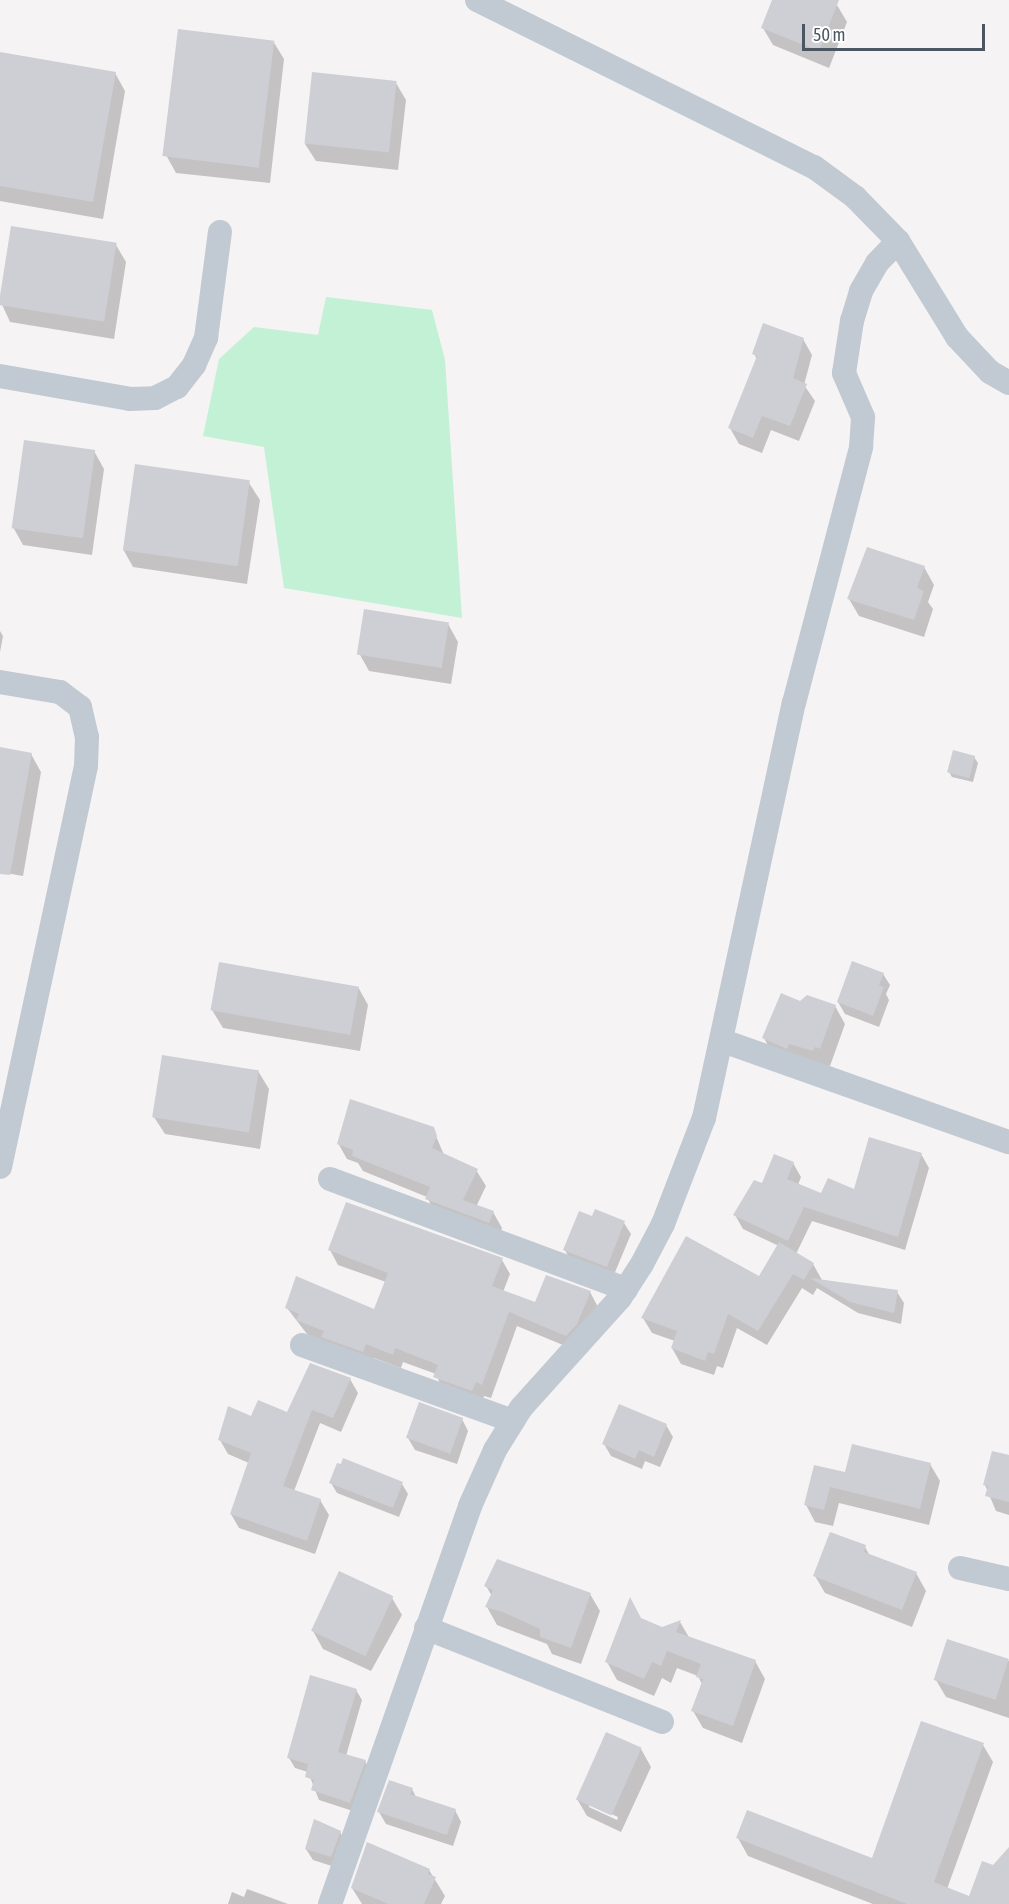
<!DOCTYPE html>
<html>
<head>
<meta charset="utf-8">
<style>
  body { margin:0 }
  #map { position:relative; width:1009px; height:1904px; overflow:hidden; background:#f5f3f3; font-family:"Asap Condensed",sans-serif }
  div>[style] { position:absolute }
  [style*='--x'] { left:calc(var(--x)*1px); top:calc(var(--y)*1px); width:calc(var(--w)*1px); rotate:calc(var(--a)*1deg) }
  .green>* { inset:0; background:#c3f1d5 }
  .shadow>* { inset:0; background:#0003 }
  .building>* { inset:0; background:#cdcfd5; transform-origin:0 0 }
  .street>* { height:24px; margin:-12px; padding:0 12px; transform-origin:12px; border-radius:12px; background:#c1cad2 }
  span { translate:-50% -50%; white-space:nowrap; text-align:center; line-height:1.15; -webkit-text-stroke:5px #fff; paint-order:stroke }
  .scale { position:absolute; left:802px; top:24px; width:183px; height:27px; box-sizing:border-box; border:3px solid #4a5661; border-top:0; padding-left:8px; font-size:18px; line-height:21px; white-space:nowrap; color:#4a5661; -webkit-text-stroke:4px #fff; paint-order:stroke }
</style>
</head>
<body>
<div id="map">
  <div class="green">
    <div style="clip-path:polygon(326px 297px,432px 310px,445px 360px,462px 618px,284px 588px,264px 447px,203px 436px,219px 359px,254px 327px,318px 335px)"></div>
  </div>
  <div class="shadow">
    <div style="clip-path:polygon(774px 0,825px 0,837px 5px,847px 22px,829px 68px,773px 45px,763px 28px)"></div>
    <div style="clip-path:polygon(273px 41px,284px 59px,270px 183px,176px 173px,166px 155px)"></div>
    <div style="clip-path:polygon(0 54px,115px 73px,125px 91px,103px 219px,0 201px)"></div>
    <div style="clip-path:polygon(396px 83px,406px 100px,398px 170px,316px 161px,305px 144px)"></div>
    <div style="clip-path:polygon(12px 228px,116px 245px,126px 262px,114px 339px,10px 322px,0 300px)"></div>
    <div style="clip-path:polygon(803px 339px,812px 355px,804px 385px,815px 401px,799px 441px,771px 430px,762px 453px,739px 444px,730px 428px,757px 360px,754px 353px)"></div>
    <div style="clip-path:polygon(94px 451px,104px 469px,92px 555px,23px 545px,13px 527px)"></div>
    <div style="clip-path:polygon(249px 483px,260px 500px,247px 584px,133px 567px,123px 549px)"></div>
    <div style="clip-path:polygon(924px 567px,934px 585px,928px 602px,933px 609px,924px 637px,859px 616px,849px 599px)"></div>
    <div style="clip-path:polygon(448px 624px,458px 642px,451px 684px,369px 671px,359px 653px)"></div>
    <div style="clip-path:polygon(0 631px,3px 636px,0 652px)"></div>
    <div style="clip-path:polygon(0 749px,31px 754px,41px 772px,23px 876px,0 872px)"></div>
    <div style="clip-path:polygon(974px 757px,978px 763px,973px 782px,952px 777px,949px 772px)"></div>
    <div style="clip-path:polygon(883px 974px,890px 985px,886px 994px,889px 1000px,879px 1027px,845px 1014px,838px 1002px)"></div>
    <div style="clip-path:polygon(358px 987px,368px 1005px,360px 1051px,223px 1028px,212px 1010px)"></div>
    <div style="clip-path:polygon(800px 1003px,835px 1006px,845px 1024px,830px 1066px,774px 1056px,764px 1038px)"></div>
    <div style="clip-path:polygon(258px 1071px,269px 1089px,260px 1149px,165px 1134px,154px 1117px)"></div>
    <div style="clip-path:polygon(433px 1129px,444px 1155px,476px 1170px,486px 1186px,476px 1207px,493px 1212px,502px 1228px,498px 1238px,436px 1215px,427px 1197px,363px 1171px,358px 1163px,347px 1159px,338px 1143px)"></div>
    <div style="clip-path:polygon(921px 1154px,929px 1168px,905px 1250px,812px 1221px,796px 1254px,813px 1264px,822px 1280px,897px 1292px,904px 1303px,901px 1324px,858px 1313px,817px 1288px,813px 1295px,802px 1288px,767px 1345px,737px 1328px,723px 1368px,717px 1366px,714px 1375px,681px 1364px,672px 1348px,675px 1341px,652px 1333px,643px 1318px,760px 1278px,779px 1246px,743px 1229px,735px 1215px,762px 1185px,793px 1163px,801px 1177px,798px 1185px,822px 1195px,855px 1191px)"></div>
    <div style="clip-path:polygon(592px 1218px,624px 1223px,631px 1234px,613px 1277px,571px 1262px,565px 1250px)"></div>
    <div style="clip-path:polygon(330px 1250px,502px 1260px,510px 1274px,503px 1292px,536px 1304px,590px 1292px,598px 1307px,575px 1350px,517px 1326px,491px 1398px,484px 1396px,481px 1405px,443px 1391px,436px 1374px,403px 1362px,401px 1368px,374px 1358px,371px 1365px,307px 1334px,287px 1308px,375px 1311px,386px 1282px,338px 1265px)"></div>
    <div style="clip-path:polygon(350px 1379px,358px 1393px,341px 1432px,320px 1423px,294px 1491px,320px 1500px,329px 1515px,315px 1554px,239px 1528px,231px 1514px,249px 1463px,228px 1454px,220px 1440px,252px 1418px,288px 1414px)"></div>
    <div style="clip-path:polygon(462px 1419px,468px 1431px,457px 1464px,415px 1450px,408px 1438px)"></div>
    <div style="clip-path:polygon(666px 1425px,673px 1437px,660px 1467px,645px 1461px,642px 1469px,611px 1456px,604px 1444px)"></div>
    <div style="clip-path:polygon(1009px 1456px,1009px 1515px,996px 1511px,985px 1485px)"></div>
    <div style="clip-path:polygon(930px 1464px,940px 1481px,929px 1525px,839px 1503px,833px 1526px,815px 1522px,806px 1505px,846px 1474px)"></div>
    <div style="clip-path:polygon(331px 1483px,402px 1484px,408px 1494px,399px 1517px,337px 1493px)"></div>
    <div style="clip-path:polygon(865px 1547px,870px 1556px,916px 1573px,926px 1591px,912px 1627px,825px 1593px,815px 1576px)"></div>
    <div style="clip-path:polygon(486px 1586px,590px 1594px,600px 1611px,581px 1664px,552px 1654px,547px 1644px,497px 1625px,487px 1607px,492px 1596px)"></div>
    <div style="clip-path:polygon(392px 1598px,402px 1615px,371px 1671px,323px 1649px,313px 1631px)"></div>
    <div style="clip-path:polygon(641px 1620px,662px 1629px,680px 1622px,690px 1639px,755px 1661px,765px 1679px,742px 1743px,703px 1728px,693px 1711px,702px 1684px,698px 1676px,677px 1668px,671px 1683px,662px 1678px,654px 1696px,617px 1680px,607px 1662px)"></div>
    <div style="clip-path:polygon(948px 1641px,1009px 1661px,1009px 1718px,946px 1697px,936px 1680px)"></div>
    <div style="clip-path:polygon(356px 1690px,362px 1700px,346px 1756px,365px 1761px,370px 1771px,356px 1812px,319px 1800px,308px 1772px,295px 1768px,289px 1758px)"></div>
    <div style="clip-path:polygon(983px 1745px,993px 1762px,947px 1889px,959px 1904px,873px 1904px,748px 1856px,738px 1838px,873px 1860px)"></div>
    <div style="clip-path:polygon(evenodd,641px 1749px,651px 1767px,621px 1832px,587px 1816px,577px 1799px,641px 1749px,589px 1804px,618px 1817px,617px 1820px,589px 1807px,589px 1804px)"></div>
    <div style="clip-path:polygon(412px 1789px,416px 1797px,455px 1810px,461px 1822px,453px 1846px,386px 1824px,379px 1812px)"></div>
    <div style="clip-path:polygon(340px 1832px,346px 1843px,338px 1868px,313px 1860px,306px 1849px)"></div>
    <div style="clip-path:polygon(429px 1870px,445px 1896px,441px 1904px,362px 1904px,352px 1888px)"></div>
    <div style="clip-path:polygon(247px 1889px,288px 1904px,228px 1904px,232px 1892px,244px 1897px)"></div>
  </div>
  <div class="building">
    <div style="clip-path:polygon(772px 0,839px 0,819px 51px,761px 28px)"></div>
    <div style="left:178px;top:29px;width:97px;height:128px;rotate:7deg"></div>
    <div style="clip-path:polygon(0 52px,116px 72px,93px 202px,0 186px)"></div>
    <div style="left:312px;top:72px;width:85px;height:72px;rotate:6deg"></div>
    <div style="left:11px;top:226px;width:107px;height:80px;rotate:9deg"></div>
    <div style="clip-path:polygon(763px 323px,804px 338px,793px 378px,807px 384px,790px 426px,762px 416px,753px 438px,728px 428px,757px 356px,752px 354px)"></div>
    <div style="left:24px;top:440px;width:72px;height:89px;rotate:8deg"></div>
    <div style="left:135px;top:464px;width:116px;height:87px;rotate:8deg"></div>
    <div style="clip-path:polygon(867px 547px,925px 566px,917px 588px,924px 591px,914px 620px,847px 599px)"></div>
    <div style="left:364px;top:609px;width:86px;height:46px;rotate:9deg"></div>
    <div style="clip-path:polygon(0 747px,32px 753px,10px 875px,0 874px)"></div>
    <div style="left:953px;top:750px;width:23px;height:23px;rotate:15deg"></div>
    <div style="clip-path:polygon(852px 961px,884px 973px,879px 985px,884px 987px,873px 1016px,837px 1002px)"></div>
    <div style="left:219px;top:962px;width:142px;height:49px;rotate:10deg"></div>
    <div style="clip-path:polygon(781px 993px,800px 1001px,807px 995px,836px 1005px,820px 1049px,815px 1047px,813px 1051px,789px 1044px,787px 1049px,762px 1038px)"></div>
    <div style="left:162px;top:1055px;width:98px;height:63px;rotate:9deg"></div>
    <div style="clip-path:polygon(350px 1099px,434px 1127px,437px 1136px,432px 1148px,478px 1169px,463px 1200px,494px 1211px,489px 1223px,425px 1199px,430px 1187px,352px 1156px,353px 1150px,337px 1144px)"></div>
    <div style="clip-path:polygon(869px 1137px,922px 1153px,898px 1237px,804px 1207px,788px 1241px,733px 1215px,754px 1180px,762px 1183px,774px 1154px,794px 1162px,787px 1179px,821px 1193px,828px 1178px,854px 1189px)"></div>
    <div style="clip-path:polygon(346px 1202px,503px 1258px,492px 1286px,535px 1302px,546px 1275px,591px 1291px,577px 1324px,566px 1336px,509px 1312px,482px 1385px,476px 1382px,472px 1391px,433px 1377px,438px 1365px,395px 1348px,393px 1355px,366px 1344px,363px 1352px,321px 1337px,324px 1331px,296px 1320px,299px 1314px,285px 1308px,296px 1276px,374px 1309px,388px 1273px,328px 1250px)"></div>
    <div style="clip-path:polygon(595px 1209px,625px 1221px,607px 1267px,563px 1250px,579px 1211px,592px 1216px)"></div>
    <div style="clip-path:polygon(686px 1236px,759px 1276px,779px 1242px,814px 1263px,804px 1280px,793px 1274px,758px 1331px,728px 1314px,714px 1354px,708px 1352px,705px 1361px,671px 1348px,677px 1331px,641px 1318px)"></div>
    <div style="clip-path:polygon(810px 1278px,898px 1290px,894px 1313px,850px 1302px)"></div>
    <div style="clip-path:polygon(310px 1363px,351px 1378px,333px 1418px,312px 1410px,283px 1486px,321px 1499px,307px 1541px,230px 1514px,251px 1453px,218px 1440px,228px 1406px,251px 1416px,258px 1400px,287px 1412px)"></div>
    <div style="left:419px;top:1402px;width:47px;height:38px;rotate:20deg"></div>
    <div style="clip-path:polygon(619px 1404px,667px 1424px,654px 1457px,639px 1450px,635px 1459px,602px 1444px)"></div>
    <div style="clip-path:polygon(852px 1444px,931px 1463px,920px 1509px,830px 1487px,824px 1510px,804px 1505px,814px 1465px,845px 1472px)"></div>
    <div style="clip-path:polygon(992px 1451px,1009px 1455px,1009px 1502px,985px 1496px,988px 1486px,983px 1485px)"></div>
    <div style="clip-path:polygon(343px 1458px,403px 1482px,393px 1508px,329px 1483px,337px 1463px,341px 1464px)"></div>
    <div style="clip-path:polygon(830px 1532px,866px 1545px,864px 1552px,917px 1572px,902px 1610px,813px 1576px)"></div>
    <div style="clip-path:polygon(497px 1559px,591px 1593px,571px 1648px,540px 1637px,540px 1629px,503px 1612px,485px 1607px,493px 1590px,484px 1586px)"></div>
    <div style="left:339px;top:1571px;width:60px;height:66px;rotate:25deg"></div>
    <div style="clip-path:polygon(630px 1597px,641px 1618px,662px 1627px,681px 1620px,676px 1632px,756px 1660px,733px 1726px,691px 1711px,703px 1679px,696px 1677px,701px 1664px,667px 1651px,661px 1666px,652px 1662px,644px 1679px,605px 1662px)"></div>
    <div style="left:947px;top:1639px;width:65px;height:43px;rotate:18deg"></div>
    <div style="clip-path:polygon(310px 1675px,357px 1689px,338px 1752px,366px 1760px,350px 1803px,311px 1790px,314px 1780px,305px 1777px,308px 1764px,287px 1758px)"></div>
    <div style="clip-path:polygon(921px 1721px,984px 1743px,934px 1882px,969px 1896px,982px 1861px,993px 1865px,1009px 1847px,1009px 1904px,907px 1904px,736px 1838px,747px 1810px,872px 1858px)"></div>
    <div style="left:606px;top:1732px;width:39px;height:74px;rotate:24deg"></div>
    <div style="clip-path:polygon(389px 1780px,413px 1788px,410px 1794px,456px 1809px,447px 1835px,377px 1812px)"></div>
    <div style="clip-path:polygon(314px 1819px,341px 1831px,331px 1857px,305px 1849px)"></div>
    <div style="clip-path:polygon(367px 1842px,430px 1869px,428px 1874px,436px 1877px,424px 1904px,388px 1904px,351px 1888px)"></div>
  </div>
  <div class="street">
    <div style="--x:477;--y:0;--w:376;--a:26.4"></div>
    <div style="--x:814;--y:167;--w:51;--a:36.2"></div>
    <div style="--x:855;--y:197;--w:62;--a:45.7"></div>
    <div style="--x:898;--y:241;--w:113;--a:58.4"></div>
    <div style="--x:957;--y:337;--w:48;--a:46.7"></div>
    <div style="--x:990;--y:372;--w:22;--a:30"></div>
    <div style="--x:0;--y:376;--w:132;--a:10"></div>
    <div style="--x:130;--y:399;--w:25;--a:-2"></div>
    <div style="--x:155;--y:398;--w:25;--a:-27"></div>
    <div style="--x:177;--y:387;--w:28;--a:-52"></div>
    <div style="--x:194;--y:365;--w:30;--a:-66"></div>
    <div style="--x:206;--y:338;--w:107;--a:-82.5"></div>
    <div style="--x:0;--y:682;--w:61;--a:9.5"></div>
    <div style="--x:60;--y:692;--w:25;--a:37"></div>
    <div style="--x:80;--y:707;--w:31;--a:77"></div>
    <div style="--x:87;--y:737;--w:29;--a:92"></div>
    <div style="--x:86;--y:766;--w:410;--a:102.1"></div>
    <div style="--x:723;--y:1041;--w:303;--a:19.5"></div>
    <div style="--x:330;--y:1179;--w:316;--a:20.4"></div>
    <div style="--x:302;--y:1345;--w:224;--a:19.8"></div>
    <div style="--x:960;--y:1568;--w:50;--a:12.7"></div>
    <div style="--x:426;--y:1628;--w:254;--a:21.7"></div>
    <div style="--x:330;--y:1904;--w:422;--a:-70.6"></div>
    <div style="--x:470;--y:1506;--w:61;--a:-65.9"></div>
    <div style="--x:495;--y:1450;--w:49;--a:-58.2"></div>
    <div style="--x:521;--y:1408;--w:148;--a:-48"></div>
    <div style="--x:620;--y:1298;--w:40;--a:-57.1"></div>
    <div style="--x:642;--y:1264;--w:45;--a:-62.3"></div>
    <div style="--x:663;--y:1224;--w:114;--a:-68.9"></div>
    <div style="--x:704;--y:1118;--w:425;--a:-77.8"></div>
    <div style="--x:794;--y:703;--w:265;--a:-75.3"></div>
    <div style="--x:861;--y:447;--w:30;--a:-86"></div>
    <div style="--x:863;--y:417;--w:48;--a:-113.4"></div>
    <div style="--x:844;--y:373;--w:53;--a:-81.3"></div>
    <div style="--x:852;--y:321;--w:31;--a:-73"></div>
    <div style="--x:861;--y:291;--w:32;--a:-60"></div>
    <div style="--x:877;--y:263;--w:30;--a:-46"></div>
  </div>
  <div class="scale">50 m</div>
</div>
</body>
</html>
